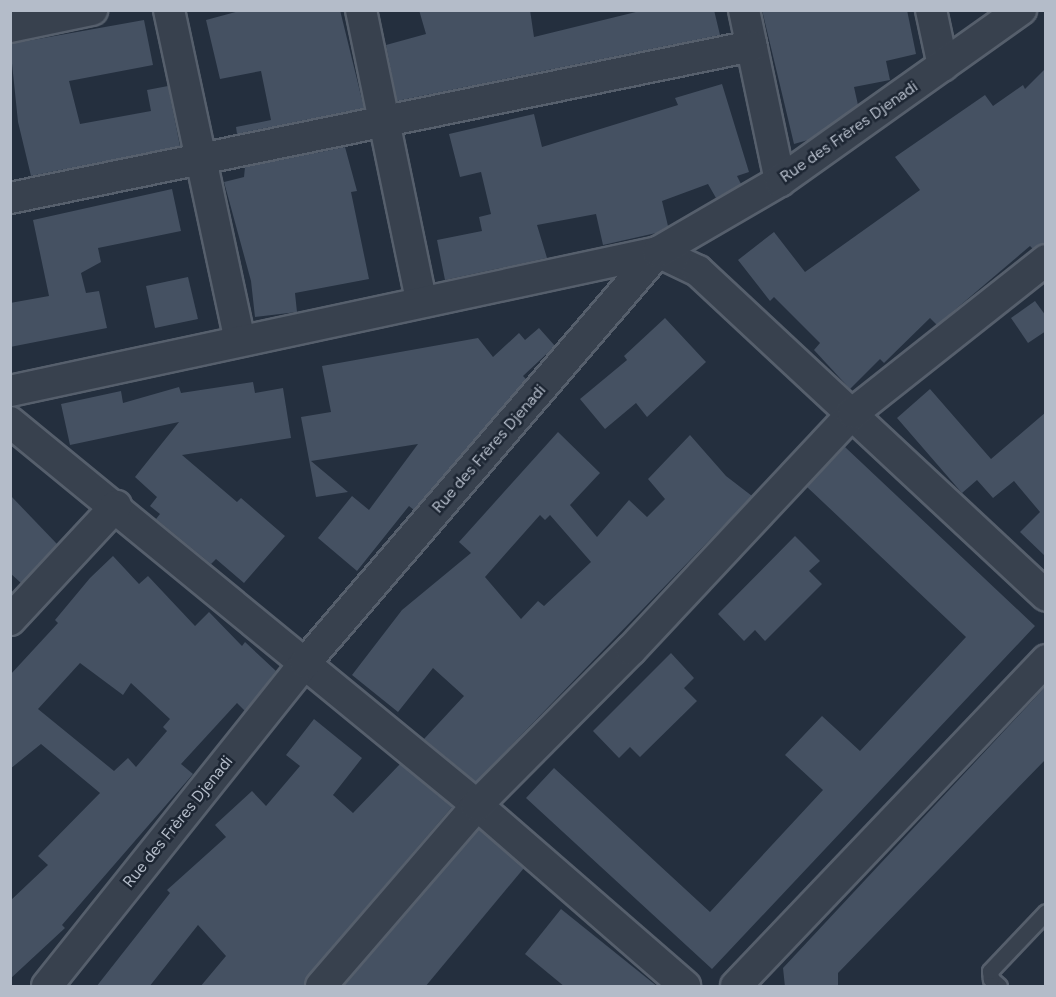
<!DOCTYPE html>
<meta charset="utf-8">
<style>
body{margin:0}
#map{position:relative;width:1056px;height:997px;overflow:hidden;background:#242f3e;font-family:Figtree,sans-serif}
div>[style]{position:absolute}
.building>*{inset:0;background:#455162}
.roads{filter:drop-shadow(2px 0 #565f6c) drop-shadow(-2px 0 #565f6c) drop-shadow(0 2px #565f6c) drop-shadow(0 -2px #565f6c)}
.lane>*{height:15px;margin:-7.5px;padding:0 7.5px;transform-origin:7.5px;border-radius:7.5px;background:#38414e}
.street>*{height:30px;margin:-15px;padding:0 15px;transform-origin:15px;border-radius:15px;background:#38414e}
span{translate:-50% -50%;white-space:nowrap;text-align:center;line-height:1.15;-webkit-text-stroke:5px #1d2633;paint-order:stroke}
.street-label{font-size:16px;color:#b4bcc9}
.frame{position:absolute;inset:0;border:12px solid #b4bcc9;pointer-events:none}
</style>
<div id="map">
<div class="building">
<div style="clip-path:polygon(243px 10px,340px 10px,364px 108px,237px 134px,236px 127px,271px 120px,261px 71px,220px 79px,206px 20px)"></div>
<div style="clip-path:polygon(419px 10px,530px 10px,534px 37px,644px 10px,714px 10px,720px 35px,397px 101px,386px 45px,426px 34px)"></div>
<div style="clip-path:polygon(762px 10px,907px 10px,916px 54px,886px 61px,890px 80px,854px 87px,858px 105px,808px 140px,794px 144px)"></div>
<div style="clip-path:polygon(144px 20px,153px 65px,69px 81px,80px 124px,151px 111px,147px 90px,168px 86px,180px 146px,31px 176px,18px 122px,10px 44px)"></div>
<div style="clip-path:polygon(1046px 68px,1046px 243px,1033px 249px,1030px 246px,937px 325px,930px 318px,884px 363px,880px 359px,850px 389px,814px 350px,820px 343px,774px 297px,770px 301px,738px 260px,774px 232px,805px 272px,920px 190px,895px 157px,985px 95px,993px 106px,1023px 85px,1025px 89px)"></div>
<div style="clip-path:polygon(722px 84px,749px 172px,737px 176px,741px 184px,716px 198px,708px 184px,662px 201px,668px 226px,656px 233px,603px 245px,596px 214px,537px 225px,547px 258px,445px 280px,437px 240px,482px 231px,479px 217px,491px 214px,481px 172px,460px 177px,449px 134px,534px 114px,542px 147px,678px 105px,675px 98px)"></div>
<div style="clip-path:polygon(345px 147px,357px 191px,351px 192px,369px 279px,295px 293px,297px 312px,255px 317px,251px 281px,224px 182px,244px 177px,245px 167px)"></div>
<div style="clip-path:polygon(172px 189px,181px 231px,98px 248px,101px 262px,81px 273px,86px 293px,99px 291px,107px 328px,10px 347px,10px 303px,49px 296px,33px 220px)"></div>
<div style="clip-path:polygon(188px 277px,198px 319px,155px 328px,146px 286px)"></div>
<div style="clip-path:polygon(1035px 301px,1046px 316px,1046px 331px,1028px 343px,1011px 318px)"></div>
<div style="clip-path:polygon(665px 318px,706px 362px,647px 417px,636px 403px,605px 429px,580px 399px,627px 360px,624px 356px)"></div>
<div style="clip-path:polygon(539px 328px,555px 346px,523px 376px,526px 379px,414px 510px,409px 506px,357px 571px,318px 538px,352px 496px,369px 510px,418px 444px,311px 461px,348px 492px,316px 497px,301px 417px,331px 412px,322px 366px,478px 338px,493px 357px,519px 333px,525px 340px)"></div>
<div style="clip-path:polygon(253px 382px,255px 393px,283px 388px,291px 438px,182px 455px,237px 502px,241px 498px,285px 536px,244px 583px,216px 559px,211px 564px,156px 519px,160px 514px,150px 506px,157px 497px,135px 477px,179px 422px,70px 445px,61px 404px,121px 391px,123px 403px,179px 387px,181px 393px)"></div>
<div style="clip-path:polygon(930px 389px,991px 459px,1046px 412px,1046px 557px,1020px 532px,1040px 512px,1014px 481px,993px 498px,977px 480px,962px 493px,897px 418px)"></div>
<div style="clip-path:polygon(evenodd,558px 432px,600px 473px,570px 505px,597px 537px,629px 500px,647px 517px,665px 499px,648px 479px,690px 435px,726px 476px,752px 496px,476px 782px,424px 739px,464px 696px,433px 668px,398px 712px,352px 675px,402px 610px,471px 553px,459px 542px,558px 432px,540px 515px,545px 520px,550px 515px,591px 562px,544px 606px,538px 601px,521px 619px,485px 577px,540px 515px)"></div>
<div style="clip-path:polygon(845px 447px,1035px 626px,712px 969px,526px 798px,554px 768px,710px 912px,823px 790px,785px 755px,822px 716px,860px 751px,966px 637px,807px 487px)"></div>
<div style="clip-path:polygon(10px 495px,57px 544px,21px 583px,10px 573px)"></div>
<div style="clip-path:polygon(795px 536px,820px 561px,809px 571px,822px 584px,765px 641px,755px 630px,744px 641px,718px 614px)"></div>
<div style="clip-path:polygon(evenodd,113px 556px,139px 584px,148px 576px,195px 626px,209px 612px,242px 646px,245px 642px,276px 671px,245px 711px,237px 703px,181px 764px,193px 774px,62px 925px,65px 928px,10px 979px,10px 901px,48px 865px,38px 856px,100px 793px,41px 744px,10px 769px,10px 675px,58px 623px,55px 620px,90px 578px,113px 556px,80px 663px,123px 695px,131px 683px,170px 719px,163px 727px,167px 731px,136px 767px,128px 758px,114px 771px,38px 709px,80px 663px)"></div>
<div style="clip-path:polygon(671px 653px,694px 678px,684px 688px,697px 701px,640px 757px,630px 747px,619px 758px,593px 731px)"></div>
<div style="clip-path:polygon(1046px 686px,1046px 759px,838px 973px,838px 987px,785px 987px,783px 968px)"></div>
<div style="clip-path:polygon(314px 719px,362px 758px,333px 795px,353px 813px,400px 764px,452px 807px,308px 975px,304px 987px,200px 987px,226px 956px,198px 925px,149px 987px,96px 987px,170px 893px,167px 890px,226px 837px,215px 825px,252px 791px,266px 806px,300px 766px,286px 755px)"></div>
<div style="clip-path:polygon(479px 829px,524px 868px,425px 987px,343px 987px)"></div>
<div style="clip-path:polygon(561px 909px,658px 987px,565px 987px,525px 954px)"></div>
</div>
<div class="roads">
<div class="lane">
<div style="left:999px;top:986px;width:11px;rotate:-139deg"></div>
<div style="left:991px;top:979px;width:8px;rotate:-97deg"></div>
<div style="left:990px;top:971px;width:81px;rotate:-46.5deg"></div>
</div>
<div class="street">
<div style="left:169px;top:10px;width:338px;rotate:77.9deg"></div>
<div style="left:361px;top:10px;width:296px;rotate:78.3deg"></div>
<div style="left:744px;top:10px;width:175px;rotate:78.1deg"></div>
<div style="left:931px;top:10px;width:57px;rotate:77.9deg"></div>
<div style="left:10px;top:27px;width:84px;rotate:-11.7deg"></div>
<div style="left:10px;top:198px;width:757px;rotate:-11.58deg"></div>
<div style="left:10px;top:391px;width:663px;rotate:-12.11deg"></div>
<div style="left:658px;top:252px;width:44px;rotate:25.4deg"></div>
<div style="left:698px;top:271px;width:476px;rotate:43deg"></div>
<div style="left:10px;top:422px;width:604px;rotate:39.36deg"></div>
<div style="left:477px;top:805px;width:276px;rotate:41deg"></div>
<div style="left:10px;top:620px;width:156px;rotate:-47.1deg"></div>
<div style="left:47px;top:986px;width:413px;rotate:-51.4deg"></div>
<div style="left:305px;top:663px;width:542px;rotate:-49.34deg"></div>
<div style="left:658px;top:252px;width:141px;rotate:-30.2deg"></div>
<div style="left:780px;top:181px;width:296px;rotate:-35.4deg"></div>
<div style="left:321px;top:986px;width:239px;rotate:-49.2deg"></div>
<div style="left:477px;top:805px;width:218px;rotate:-45.2deg"></div>
<div style="left:631px;top:650px;width:325px;rotate:-46.9deg"></div>
<div style="left:853px;top:413px;width:246px;rotate:-38.4deg"></div>
<div style="left:736px;top:986px;width:450px;rotate:-46.4deg"></div>
</div>
</div>
<div class="street-label">
<span style="left:849px;top:132px;rotate:-35deg">Rue des Frères Djenadi</span>
<span style="left:489px;top:449px;rotate:-49deg">Rue des Frères Djenadi</span>
<span style="left:178px;top:822px;rotate:-51deg">Rue des Frères Djenadi</span>
</div>
<div class="frame"></div>
</div>
